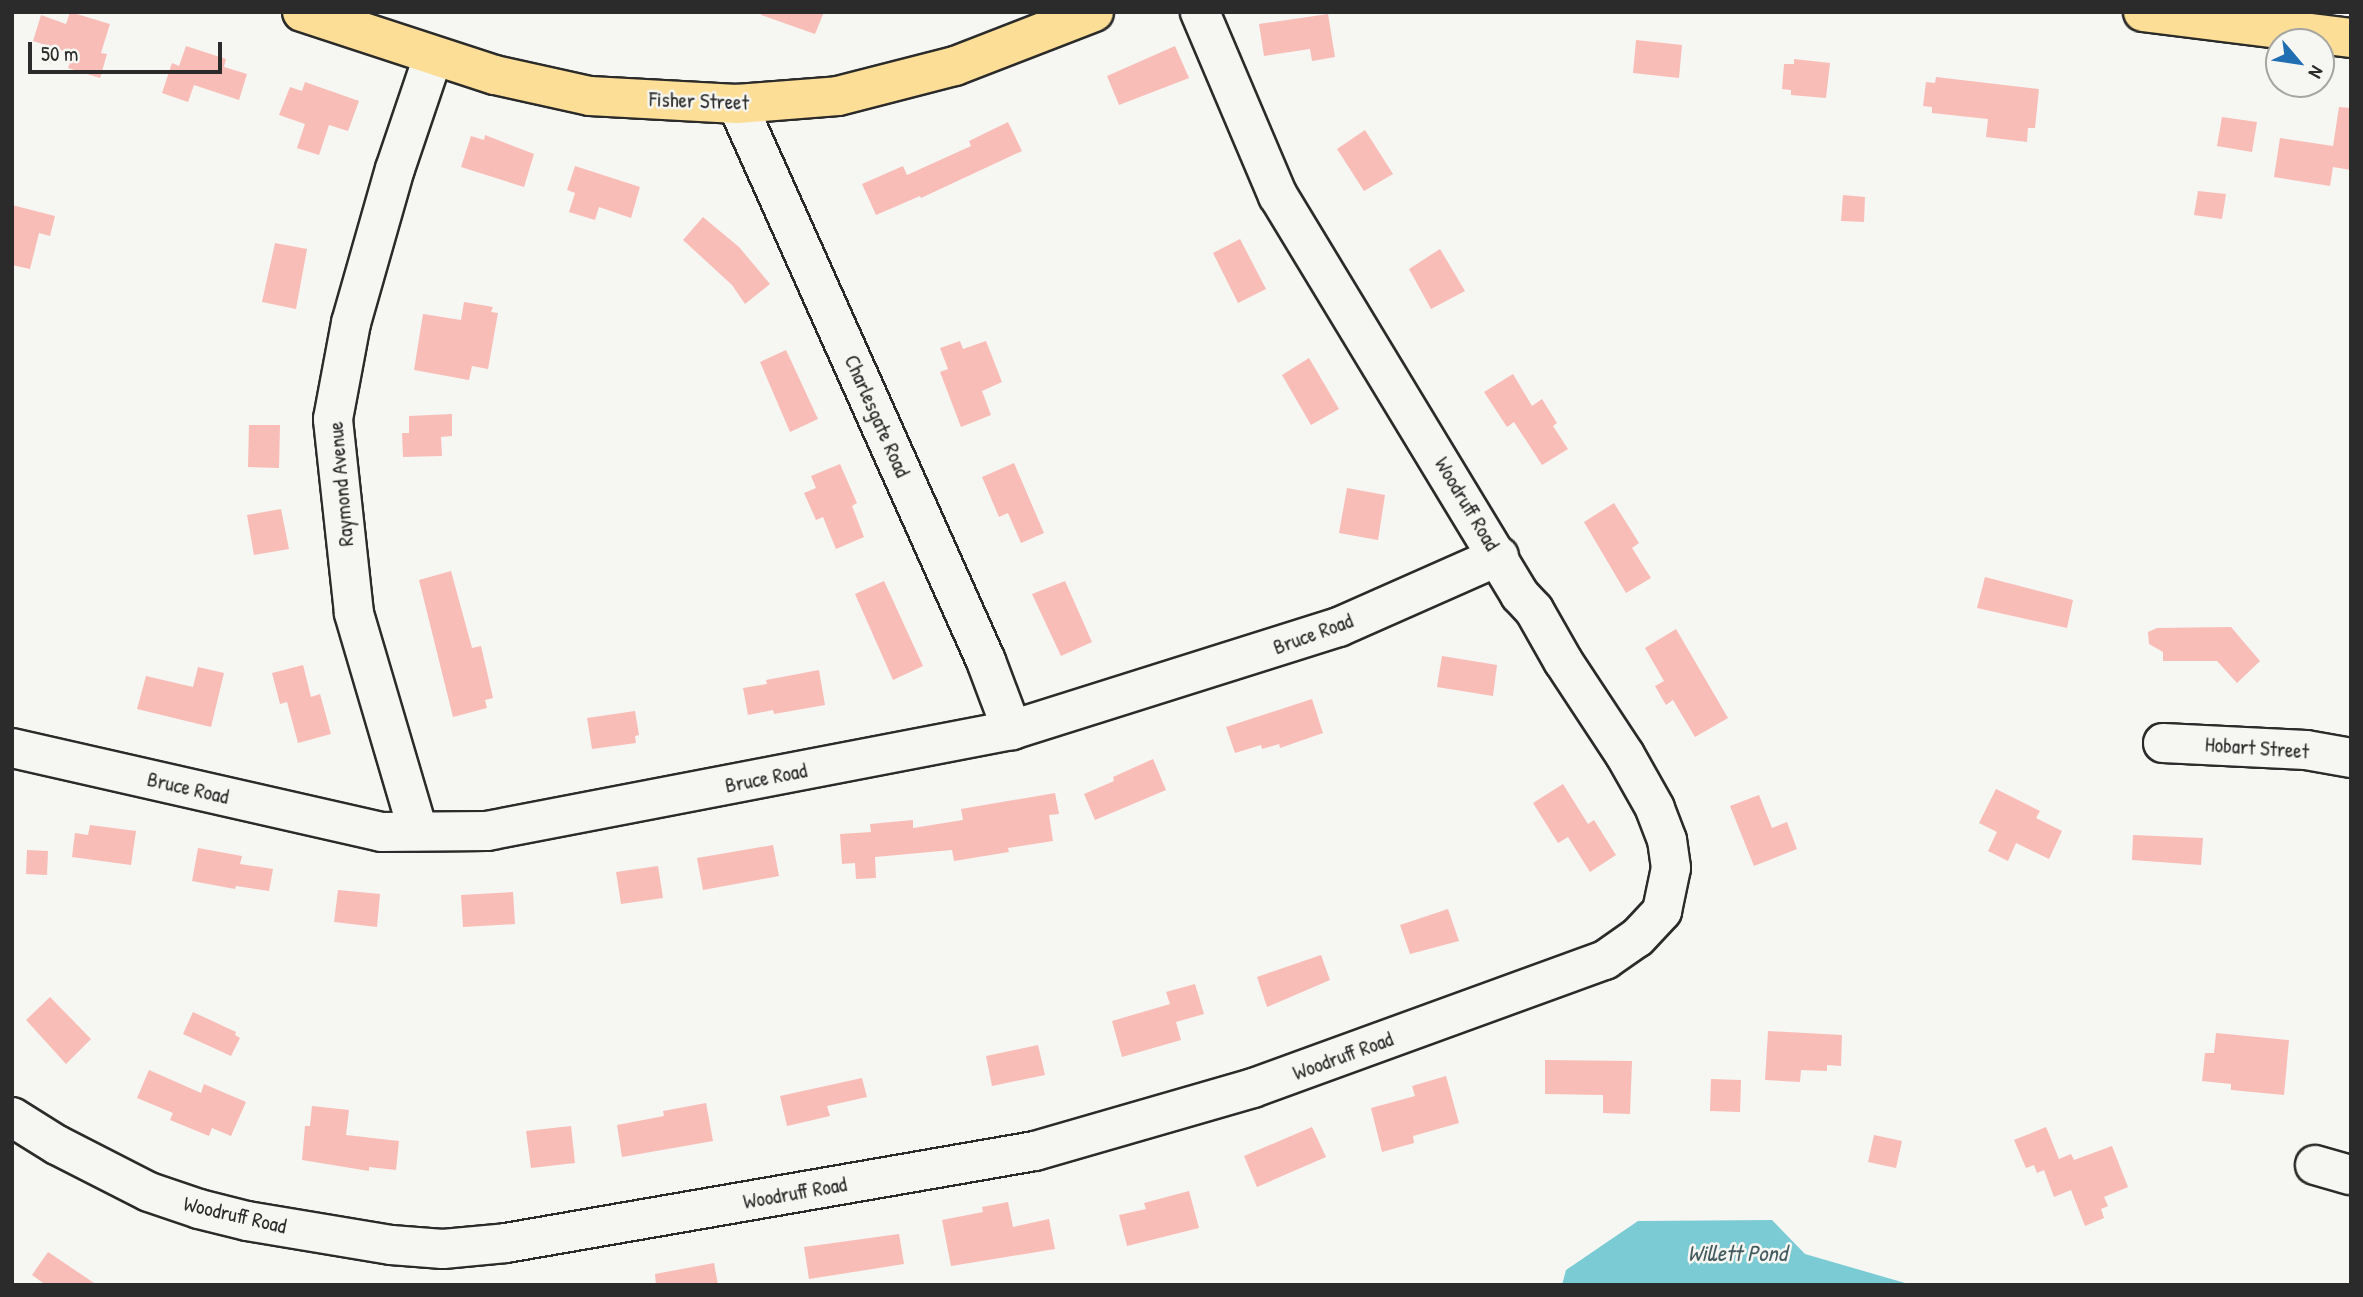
<!DOCTYPE html>
<style>
body{margin:0}
#map{position:relative;width:2363px;height:1297px;overflow:hidden;background:#f6f6f2;font-family:"Patrick Hand",sans-serif}
div>[style]{position:absolute}
.water>*{inset:0;background:#7bcbd4}
.building>*{inset:0;background:#f9bdb8}
.roads{filter:drop-shadow(2px 0 #2b2b2b) drop-shadow(-2px 0 #2b2b2b) drop-shadow(0 2px #2b2b2b) drop-shadow(0 -2px #2b2b2b)}
.minor>*{height:38px;margin:-19px;padding:0 19px;transform-origin:19px;border-radius:19px;background:#f6f6f2}
.major>*{height:38px;margin:-19px;padding:0 19px;transform-origin:19px;border-radius:19px;background:#fcde96}
span{translate:-50% -50%;white-space:nowrap;text-align:center;line-height:1.15;-webkit-text-stroke:5px #f6f6f2;paint-order:stroke}
.street-label{font-size:21px;color:#2b2b2b}
.water-label{font-size:23px;color:#435b5e;font-style:italic}
.frame{position:absolute;inset:0;border:14px solid #2b2b2b;pointer-events:none}
.north{position:absolute;left:2265px;top:28px;width:70px;height:70px;box-sizing:border-box;background:#f6f6f2;border:2px solid #a5a5a2;border-radius:50%;rotate:119deg;font-size:19px;font-weight:700;line-height:28px;text-align:center;color:#2b2b2b}
.north::after{content:'';display:block;margin:auto;width:24px;height:32px;background:#1f6fb2;clip-path:polygon(50% 0,100% 100%,50% 72%,0 100%)}
.scale{position:absolute;left:28px;top:42px;width:194px;height:32px;box-sizing:border-box;border:4px solid #2b2b2b;border-top:0;padding-left:9px;font-size:21px;line-height:24px;white-space:nowrap;color:#2b2b2b;-webkit-text-stroke:5px #f6f6f2;paint-order:stroke}
</style>
<div id="map">
<div class="water">
<div style="clip-path:polygon(1772px 1220px,1805px 1254px,1912px 1285px,1562px 1285px,1566px 1270px,1638px 1221px)"></div>
</div>
<div class="building">
<div style="clip-path:polygon(70px 12px,110px 24px,101px 53px,107px 54px,100px 78px,68px 68px,73px 54px,33px 41px,41px 15px,66px 24px)"></div>
<div style="clip-path:polygon(761px 12px,824px 12px,815px 34px,761px 15px)"></div>
<div style="clip-path:polygon(1328px 14px,1335px 57px,1312px 61px,1310px 49px,1264px 56px,1259px 24px)"></div>
<div style="clip-path:polygon(1636px 40px,1682px 45px,1679px 78px,1633px 73px)"></div>
<div style="clip-path:polygon(186px 46px,226px 59px,224px 67px,247px 74px,239px 100px,194px 85px,188px 102px,162px 93px,172px 63px,179px 66px)"></div>
<div style="clip-path:polygon(1175px 46px,1189px 78px,1119px 105px,1107px 76px)"></div>
<div style="clip-path:polygon(1794px 59px,1830px 63px,1826px 98px,1791px 95px,1791px 90px,1782px 89px,1784px 64px,1794px 64px)"></div>
<div style="clip-path:polygon(1936px 77px,2039px 89px,2035px 128px,2028px 128px,2027px 142px,1986px 137px,1988px 119px,1932px 113px,1932px 107px,1923px 106px,1926px 82px,1935px 83px)"></div>
<div style="clip-path:polygon(305px 82px,359px 101px,348px 131px,329px 125px,319px 155px,297px 148px,305px 124px,279px 115px,290px 87px,302px 91px)"></div>
<div style="clip-path:polygon(2339px 107px,2351px 108px,2351px 170px,2333px 167px,2330px 186px,2274px 177px,2280px 138px,2333px 146px)"></div>
<div style="clip-path:polygon(2222px 117px,2257px 122px,2252px 152px,2217px 146px)"></div>
<div style="clip-path:polygon(1008px 122px,1022px 151px,921px 198px,920px 196px,876px 215px,862px 184px,903px 166px,907px 175px,971px 146px,969px 141px)"></div>
<div style="clip-path:polygon(1365px 130px,1393px 174px,1364px 191px,1337px 149px)"></div>
<div style="clip-path:polygon(485px 135px,534px 154px,524px 187px,461px 167px,471px 136px,484px 140px)"></div>
<div style="clip-path:polygon(575px 166px,640px 187px,631px 218px,599px 207px,595px 220px,569px 212px,575px 193px,567px 190px)"></div>
<div style="clip-path:polygon(2198px 191px,2226px 194px,2222px 219px,2194px 215px)"></div>
<div style="clip-path:polygon(1843px 195px,1865px 197px,1864px 222px,1841px 221px)"></div>
<div style="clip-path:polygon(12px 205px,55px 216px,50px 236px,39px 233px,30px 269px,12px 265px)"></div>
<div style="clip-path:polygon(703px 217px,739px 247px,770px 284px,745px 304px,732px 285px,683px 240px)"></div>
<div style="clip-path:polygon(1240px 239px,1266px 289px,1238px 303px,1213px 253px)"></div>
<div style="clip-path:polygon(275px 243px,307px 249px,296px 309px,262px 302px)"></div>
<div style="clip-path:polygon(1440px 249px,1465px 291px,1431px 309px,1409px 269px)"></div>
<div style="clip-path:polygon(464px 302px,493px 307px,491px 312px,498px 313px,488px 369px,472px 366px,469px 380px,414px 370px,423px 314px,461px 320px)"></div>
<div style="clip-path:polygon(960px 341px,963px 349px,986px 341px,1002px 382px,982px 391px,991px 415px,961px 427px,940px 372px,948px 369px,940px 348px)"></div>
<div style="clip-path:polygon(786px 350px,818px 419px,790px 432px,760px 362px)"></div>
<div style="clip-path:polygon(1309px 358px,1339px 409px,1311px 425px,1282px 375px)"></div>
<div style="clip-path:polygon(1513px 374px,1532px 406px,1542px 399px,1557px 423px,1553px 426px,1568px 449px,1542px 465px,1514px 422px,1507px 427px,1484px 392px)"></div>
<div style="clip-path:polygon(452px 414px,452px 436px,441px 437px,442px 456px,403px 457px,402px 433px,409px 433px,409px 416px)"></div>
<div style="clip-path:polygon(249px 425px,280px 425px,279px 468px,248px 467px)"></div>
<div style="clip-path:polygon(1014px 463px,1044px 533px,1021px 543px,1008px 513px,999px 517px,982px 477px)"></div>
<div style="clip-path:polygon(840px 464px,857px 503px,852px 506px,864px 537px,836px 549px,823px 517px,816px 520px,804px 493px,816px 488px,811px 476px)"></div>
<div style="clip-path:polygon(1347px 488px,1385px 495px,1378px 540px,1339px 533px)"></div>
<div style="clip-path:polygon(1614px 503px,1639px 543px,1632px 548px,1651px 578px,1626px 593px,1584px 522px)"></div>
<div style="clip-path:polygon(281px 509px,289px 549px,254px 555px,247px 515px)"></div>
<div style="clip-path:polygon(451px 571px,472px 648px,481px 646px,493px 698px,485px 700px,487px 708px,453px 717px,419px 580px)"></div>
<div style="clip-path:polygon(1985px 577px,2073px 600px,2067px 628px,1977px 608px)"></div>
<div style="clip-path:polygon(884px 581px,923px 666px,893px 680px,855px 594px)"></div>
<div style="clip-path:polygon(1065px 581px,1092px 642px,1061px 656px,1032px 594px)"></div>
<div style="clip-path:polygon(2231px 627px,2260px 661px,2237px 683px,2217px 661px,2163px 661px,2163px 652px,2149px 644px,2148px 632px,2157px 628px)"></div>
<div style="clip-path:polygon(1676px 629px,1728px 718px,1695px 737px,1673px 700px,1666px 705px,1655px 686px,1664px 681px,1645px 648px)"></div>
<div style="clip-path:polygon(1442px 656px,1497px 665px,1493px 696px,1437px 687px)"></div>
<div style="clip-path:polygon(303px 665px,311px 697px,320px 694px,331px 734px,298px 743px,287px 702px,280px 704px,272px 673px)"></div>
<div style="clip-path:polygon(198px 667px,224px 673px,211px 727px,137px 709px,146px 676px,193px 687px)"></div>
<div style="clip-path:polygon(819px 670px,825px 705px,774px 714px,773px 710px,748px 715px,743px 688px,767px 684px,766px 680px)"></div>
<div style="clip-path:polygon(1312px 699px,1323px 733px,1280px 748px,1279px 744px,1262px 749px,1261px 745px,1235px 753px,1226px 727px)"></div>
<div style="clip-path:polygon(635px 711px,639px 735px,635px 736px,636px 743px,592px 749px,587px 718px)"></div>
<div style="clip-path:polygon(1153px 759px,1166px 790px,1095px 820px,1084px 794px,1114px 781px,1113px 777px)"></div>
<div style="clip-path:polygon(1563px 784px,1588px 824px,1594px 820px,1616px 855px,1590px 872px,1568px 837px,1558px 843px,1533px 803px)"></div>
<div style="clip-path:polygon(1996px 789px,2040px 811px,2036px 818px,2062px 831px,2049px 859px,2016px 843px,2008px 861px,1988px 851px,1997px 832px,1979px 823px)"></div>
<div style="clip-path:polygon(1055px 793px,1059px 814px,1049px 815px,1053px 841px,1008px 848px,1009px 852px,954px 861px,952px 850px,875px 857px,876px 878px,856px 879px,855px 863px,842px 864px,840px 834px,871px 832px,870px 824px,913px 820px,913px 828px,963px 820px,961px 809px)"></div>
<div style="clip-path:polygon(1759px 795px,1772px 828px,1787px 822px,1797px 849px,1754px 866px,1730px 806px)"></div>
<div style="clip-path:polygon(90px 825px,136px 831px,131px 865px,72px 857px,75px 833px,88px 835px)"></div>
<div style="clip-path:polygon(2133px 835px,2203px 838px,2201px 865px,2132px 860px)"></div>
<div style="clip-path:polygon(773px 845px,779px 876px,703px 890px,697px 858px)"></div>
<div style="clip-path:polygon(198px 848px,242px 856px,240px 864px,273px 869px,269px 891px,236px 886px,235px 889px,192px 881px)"></div>
<div style="clip-path:polygon(27px 850px,48px 851px,47px 875px,26px 874px)"></div>
<div style="clip-path:polygon(658px 866px,663px 898px,621px 904px,616px 872px)"></div>
<div style="clip-path:polygon(338px 890px,380px 894px,377px 927px,334px 922px)"></div>
<div style="clip-path:polygon(513px 892px,515px 924px,463px 927px,461px 895px)"></div>
<div style="clip-path:polygon(1448px 909px,1459px 941px,1410px 954px,1400px 925px)"></div>
<div style="clip-path:polygon(1321px 955px,1330px 980px,1267px 1007px,1257px 977px)"></div>
<div style="clip-path:polygon(1195px 984px,1204px 1014px,1176px 1022px,1181px 1040px,1122px 1057px,1112px 1021px,1170px 1004px,1166px 992px)"></div>
<div style="clip-path:polygon(50px 997px,91px 1039px,66px 1064px,26px 1020px)"></div>
<div style="clip-path:polygon(193px 1012px,236px 1032px,235px 1035px,240px 1038px,231px 1056px,183px 1034px)"></div>
<div style="clip-path:polygon(1768px 1031px,1842px 1035px,1841px 1066px,1827px 1065px,1827px 1071px,1801px 1070px,1800px 1082px,1765px 1080px)"></div>
<div style="clip-path:polygon(2216px 1033px,2289px 1040px,2284px 1095px,2231px 1090px,2231px 1084px,2202px 1081px,2205px 1053px,2214px 1053px)"></div>
<div style="clip-path:polygon(1038px 1045px,1045px 1075px,992px 1086px,986px 1056px)"></div>
<div style="clip-path:polygon(1545px 1060px,1632px 1061px,1630px 1114px,1603px 1113px,1603px 1095px,1545px 1094px)"></div>
<div style="clip-path:polygon(149px 1070px,201px 1093px,204px 1084px,246px 1102px,231px 1136px,212px 1128px,209px 1136px,170px 1120px,173px 1113px,137px 1098px)"></div>
<div style="clip-path:polygon(1446px 1076px,1459px 1123px,1413px 1136px,1414px 1143px,1382px 1152px,1371px 1108px,1415px 1096px,1412px 1086px)"></div>
<div style="clip-path:polygon(862px 1078px,867px 1097px,827px 1106px,830px 1116px,787px 1126px,780px 1096px)"></div>
<div style="clip-path:polygon(1711px 1079px,1741px 1080px,1740px 1112px,1710px 1111px)"></div>
<div style="clip-path:polygon(706px 1103px,713px 1141px,622px 1157px,617px 1125px,664px 1116px,663px 1111px)"></div>
<div style="clip-path:polygon(312px 1106px,349px 1110px,346px 1135px,399px 1141px,396px 1170px,369px 1167px,369px 1171px,302px 1160px,305px 1126px,310px 1126px)"></div>
<div style="clip-path:polygon(571px 1126px,575px 1163px,531px 1168px,526px 1131px)"></div>
<div style="clip-path:polygon(1312px 1127px,1326px 1157px,1257px 1187px,1244px 1156px)"></div>
<div style="clip-path:polygon(2046px 1127px,2059px 1159px,2071px 1154px,2074px 1160px,2112px 1146px,2128px 1187px,2104px 1197px,2108px 1206px,2101px 1209px,2104px 1218px,2085px 1226px,2071px 1190px,2054px 1197px,2044px 1170px,2037px 1173px,2034px 1165px,2026px 1168px,2014px 1140px)"></div>
<div style="clip-path:polygon(1874px 1135px,1902px 1141px,1896px 1168px,1868px 1162px)"></div>
<div style="clip-path:polygon(1189px 1191px,1199px 1228px,1127px 1246px,1119px 1215px,1146px 1209px,1144px 1203px)"></div>
<div style="clip-path:polygon(1008px 1202px,1013px 1227px,1049px 1219px,1055px 1249px,951px 1266px,942px 1220px,983px 1212px,982px 1207px)"></div>
<div style="clip-path:polygon(899px 1234px,904px 1264px,809px 1279px,804px 1247px)"></div>
<div style="clip-path:polygon(48px 1252px,97px 1285px,46px 1285px,32px 1275px)"></div>
<div style="clip-path:polygon(714px 1263px,718px 1285px,656px 1285px,655px 1274px)"></div>
</div>
<div class="roads">
<div class="minor">
<div style="left:737px;top:104px;width:610px;rotate:65.91deg"></div>
<div style="left:986px;top:661px;width:74px;rotate:69.4deg"></div>
<div style="left:2163px;top:743px;width:143px;rotate:2.8deg"></div>
<div style="left:2306px;top:750px;width:46px;rotate:10.1deg"></div>
<div style="left:12px;top:748px;width:378px;rotate:12.8deg"></div>
<div style="left:381px;top:832px;width:106px;rotate:-0.5deg"></div>
<div style="left:487px;top:831px;width:535px;rotate:-10.89deg"></div>
<div style="left:1012px;top:730px;width:343px;rotate:-17.5deg"></div>
<div style="left:1339px;top:627px;width:175px;rotate:-23.9deg"></div>
<div style="left:418px;top:831px;width:227px;rotate:-106.4deg"></div>
<div style="left:354px;top:613px;width:195px;rotate:-96.2deg"></div>
<div style="left:333px;top:419px;width:98px;rotate:-79.4deg"></div>
<div style="left:351px;top:323px;width:160px;rotate:-74.1deg"></div>
<div style="left:395px;top:169px;width:118px;rotate:-71.3deg"></div>
<div style="left:12px;top:1117px;width:53px;rotate:31.9deg"></div>
<div style="left:57px;top:1145px;width:103px;rotate:27.1deg"></div>
<div style="left:149px;top:1192px;width:53px;rotate:18.8deg"></div>
<div style="left:199px;top:1209px;width:49px;rotate:14deg"></div>
<div style="left:247px;top:1221px;width:146px;rotate:9.5deg"></div>
<div style="left:391px;top:1245px;width:52px;rotate:4.4deg"></div>
<div style="left:443px;top:1249px;width:63px;rotate:-5.4deg"></div>
<div style="left:506px;top:1243px;width:537px;rotate:-9.87deg"></div>
<div style="left:1035px;top:1151px;width:227px;rotate:-16.1deg"></div>
<div style="left:1253px;top:1088px;width:375px;rotate:-20deg"></div>
<div style="left:1605px;top:960px;width:39px;rotate:-35deg"></div>
<div style="left:1637px;top:938px;width:37px;rotate:-47deg"></div>
<div style="left:1662px;top:911px;width:44px;rotate:-78.2deg"></div>
<div style="left:1671px;top:868px;width:28px;rotate:-98deg"></div>
<div style="left:1667px;top:840px;width:34px;rotate:-111deg"></div>
<div style="left:1655px;top:808px;width:61px;rotate:-119.5deg"></div>
<div style="left:1625px;top:755px;width:113px;rotate:-123.4deg"></div>
<div style="left:1563px;top:661px;width:59px;rotate:-119.6deg"></div>
<div style="left:1534px;top:610px;width:21px;rotate:-133deg"></div>
<div style="left:1520px;top:595px;width:467px;rotate:-121.2deg"></div>
<div style="left:1278px;top:196px;width:200px;rotate:-113deg"></div>
<div style="left:2315px;top:1165px;width:37px;rotate:16deg"></div>
</div>
<div class="major">
<div style="left:302px;top:12px;width:203px;rotate:18.1deg"></div>
<div style="left:495px;top:75px;width:97px;rotate:12.5deg"></div>
<div style="left:590px;top:96px;width:147px;rotate:3.1deg"></div>
<div style="left:737px;top:104px;width:101px;rotate:-4.5deg"></div>
<div style="left:838px;top:96px;width:121px;rotate:-14.4deg"></div>
<div style="left:955px;top:66px;width:149px;rotate:-21.2deg"></div>
<div style="left:2143px;top:12px;width:210px;rotate:7.1deg"></div>
</div>
</div>
<div class="street-label">
<span style="left:699px;top:101px;rotate:2deg">Fisher Street</span>
<span style="left:877px;top:416px;rotate:66deg">Charlesgate Road</span>
<span style="left:341px;top:484px;rotate:-95deg">Raymond Avenue</span>
<span style="left:1467px;top:504px;rotate:59deg">Woodruff Road</span>
<span style="left:1313px;top:634px;rotate:-20deg">Bruce Road</span>
<span style="left:2257px;top:748px;rotate:4deg">Hobart Street</span>
<span style="left:766px;top:778px;rotate:-11deg">Bruce Road</span>
<span style="left:188px;top:788px;rotate:13deg">Bruce Road</span>
<span style="left:1343px;top:1056px;rotate:-20deg">Woodruff Road</span>
<span style="left:795px;top:1193px;rotate:-10deg">Woodruff Road</span>
<span style="left:235px;top:1215px;rotate:13deg">Woodruff Road</span>
</div>
<div class="water-label">
<span style="left:1737px;top:1253px">Willett Pond</span>
</div>
<div class="frame"></div>
<div class="north">N</div>
<div class="scale">50 m</div>
</div>
